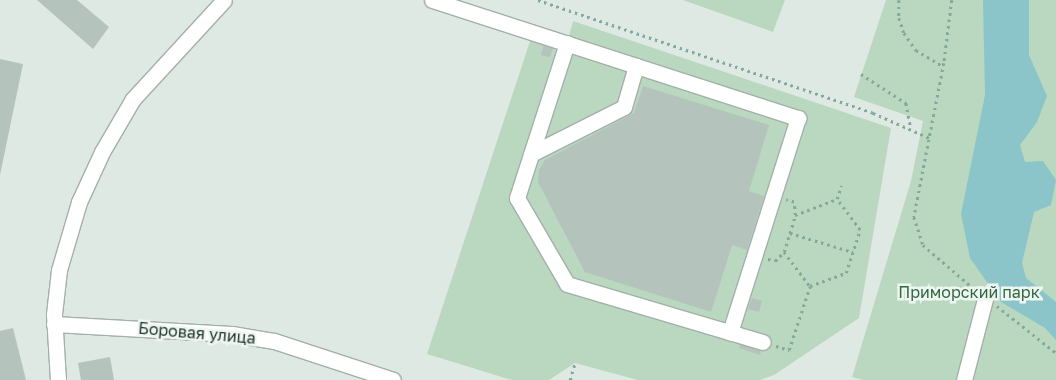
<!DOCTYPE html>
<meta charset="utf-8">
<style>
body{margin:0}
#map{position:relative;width:1056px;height:380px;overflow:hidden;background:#dfe9e3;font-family:"Golos Text",sans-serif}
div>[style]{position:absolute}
.green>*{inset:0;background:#b9d8bf}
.water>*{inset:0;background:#8bc5c9}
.building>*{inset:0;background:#b4c3bc}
.path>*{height:2.5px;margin-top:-1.25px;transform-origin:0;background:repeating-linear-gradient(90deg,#82a999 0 2.5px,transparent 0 6.5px)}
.roads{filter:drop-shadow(1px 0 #a3b0a9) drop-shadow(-1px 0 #a3b0a9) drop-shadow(0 1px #a3b0a9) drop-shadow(0 -1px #a3b0a9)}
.minor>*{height:15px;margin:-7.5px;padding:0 7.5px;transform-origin:7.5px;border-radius:7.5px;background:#fff}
span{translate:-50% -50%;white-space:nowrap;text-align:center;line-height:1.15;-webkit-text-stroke:5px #eff6f2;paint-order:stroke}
.park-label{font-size:16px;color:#306941}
.street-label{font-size:16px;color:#22372f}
</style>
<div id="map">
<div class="green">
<div style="clip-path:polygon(683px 0,785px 0,773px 32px)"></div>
<div style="clip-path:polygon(886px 0,1056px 0,1056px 380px,863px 380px,852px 377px,911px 181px,923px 121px,854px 97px)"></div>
<div style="clip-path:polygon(573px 21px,891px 128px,859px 318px,774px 375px,760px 380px,638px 380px,575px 363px,549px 380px,512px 380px,427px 354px,533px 32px,567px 43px)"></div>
</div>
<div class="water">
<div style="clip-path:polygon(983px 0,1029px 0,1029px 55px,1047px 96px,1037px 122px,1020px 145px,1025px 162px,1043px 161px,1056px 180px,1051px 205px,1034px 212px,1022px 263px,1026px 278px,1056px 302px,1056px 340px,1045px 328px,1001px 302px,970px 258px,961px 214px,985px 95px)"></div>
</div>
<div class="building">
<div style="clip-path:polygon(37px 0,77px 0,109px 27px,93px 49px)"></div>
<div style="clip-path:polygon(544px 45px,553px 48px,550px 57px,541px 55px)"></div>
<div style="clip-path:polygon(0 59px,23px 64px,0 175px)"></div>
<div style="clip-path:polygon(643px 86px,769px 125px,749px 191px,764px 196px,747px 250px,732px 245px,711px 312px,585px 272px,538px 182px,539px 170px,545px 160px,634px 113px)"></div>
<div style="clip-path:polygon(752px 298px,762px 301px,759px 312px,748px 309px)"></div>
<div style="clip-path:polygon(13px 328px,26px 380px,0 380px,0 331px)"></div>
<div style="clip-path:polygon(742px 340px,762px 346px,760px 355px,739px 348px)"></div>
<div style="clip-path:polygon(110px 357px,114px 380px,81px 380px,78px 363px)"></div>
</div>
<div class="path">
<div style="left:538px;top:0;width:354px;rotate:18.6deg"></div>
<div style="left:873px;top:113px;width:64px;rotate:23.8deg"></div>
<div style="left:899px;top:0;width:18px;rotate:90deg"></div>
<div style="left:899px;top:18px;width:16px;rotate:72deg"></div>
<div style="left:904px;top:33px;width:21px;rotate:55deg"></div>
<div style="left:916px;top:50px;width:31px;rotate:31deg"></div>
<div style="left:952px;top:0;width:64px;rotate:97.2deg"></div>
<div style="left:944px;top:63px;width:157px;rotate:101deg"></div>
<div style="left:914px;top:217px;width:29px;rotate:72deg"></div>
<div style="left:923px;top:245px;width:66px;rotate:40.7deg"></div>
<div style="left:861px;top:74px;width:54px;rotate:32.8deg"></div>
<div style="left:906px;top:103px;width:26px;rotate:79deg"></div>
<div style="left:837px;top:199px;width:14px;rotate:-73deg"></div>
<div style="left:795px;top:215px;width:45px;rotate:-20.9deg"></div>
<div style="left:790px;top:233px;width:66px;rotate:16.8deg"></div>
<div style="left:784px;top:252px;width:43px;rotate:52.6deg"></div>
<div style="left:768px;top:259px;width:7px;rotate:16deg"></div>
<div style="left:775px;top:261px;width:13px;rotate:-45deg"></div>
<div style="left:784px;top:252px;width:39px;rotate:-73deg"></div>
<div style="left:795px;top:215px;width:13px;rotate:-94deg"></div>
<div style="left:794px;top:202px;width:8px;rotate:-166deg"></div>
<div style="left:810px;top:286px;width:38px;rotate:-20deg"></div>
<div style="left:846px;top:273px;width:45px;rotate:-72deg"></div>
<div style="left:860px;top:230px;width:39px;rotate:-127deg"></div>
<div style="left:997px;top:306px;width:75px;rotate:38.5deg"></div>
<div style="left:776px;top:346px;width:14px;rotate:17deg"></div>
<div style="left:789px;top:350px;width:67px;rotate:-71.8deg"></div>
<div style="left:570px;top:380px;width:18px;rotate:-74deg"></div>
</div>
<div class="roads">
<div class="minor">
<div style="left:432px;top:0;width:385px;rotate:17.9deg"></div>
<div style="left:798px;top:118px;width:225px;rotate:107.6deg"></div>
<div style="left:567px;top:43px;width:163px;rotate:107.9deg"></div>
<div style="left:517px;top:198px;width:99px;rotate:59.8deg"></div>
<div style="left:567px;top:284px;width:204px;rotate:16.5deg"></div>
<div style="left:531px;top:154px;width:104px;rotate:-26.8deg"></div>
<div style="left:624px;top:107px;width:43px;rotate:-73.7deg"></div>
<div style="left:54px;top:324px;width:178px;rotate:3.2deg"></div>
<div style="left:232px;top:334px;width:43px;rotate:9.5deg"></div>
<div style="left:274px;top:341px;width:125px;rotate:18.1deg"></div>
<div style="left:58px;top:380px;width:66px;rotate:-93.5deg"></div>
<div style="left:54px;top:314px;width:44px;rotate:-83.5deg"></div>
<div style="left:59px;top:270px;width:71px;rotate:-73.6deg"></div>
<div style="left:79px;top:202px;width:55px;rotate:-65.3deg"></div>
<div style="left:102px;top:152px;width:61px;rotate:-59.7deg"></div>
<div style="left:133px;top:99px;width:134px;rotate:-47.4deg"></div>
<div style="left:964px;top:380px;width:88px;rotate:-75.5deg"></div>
</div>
</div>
<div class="park-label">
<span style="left:969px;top:292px">Приморский парк</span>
</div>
<div class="street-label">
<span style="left:197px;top:333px;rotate:5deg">Боровая улица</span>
</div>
</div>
